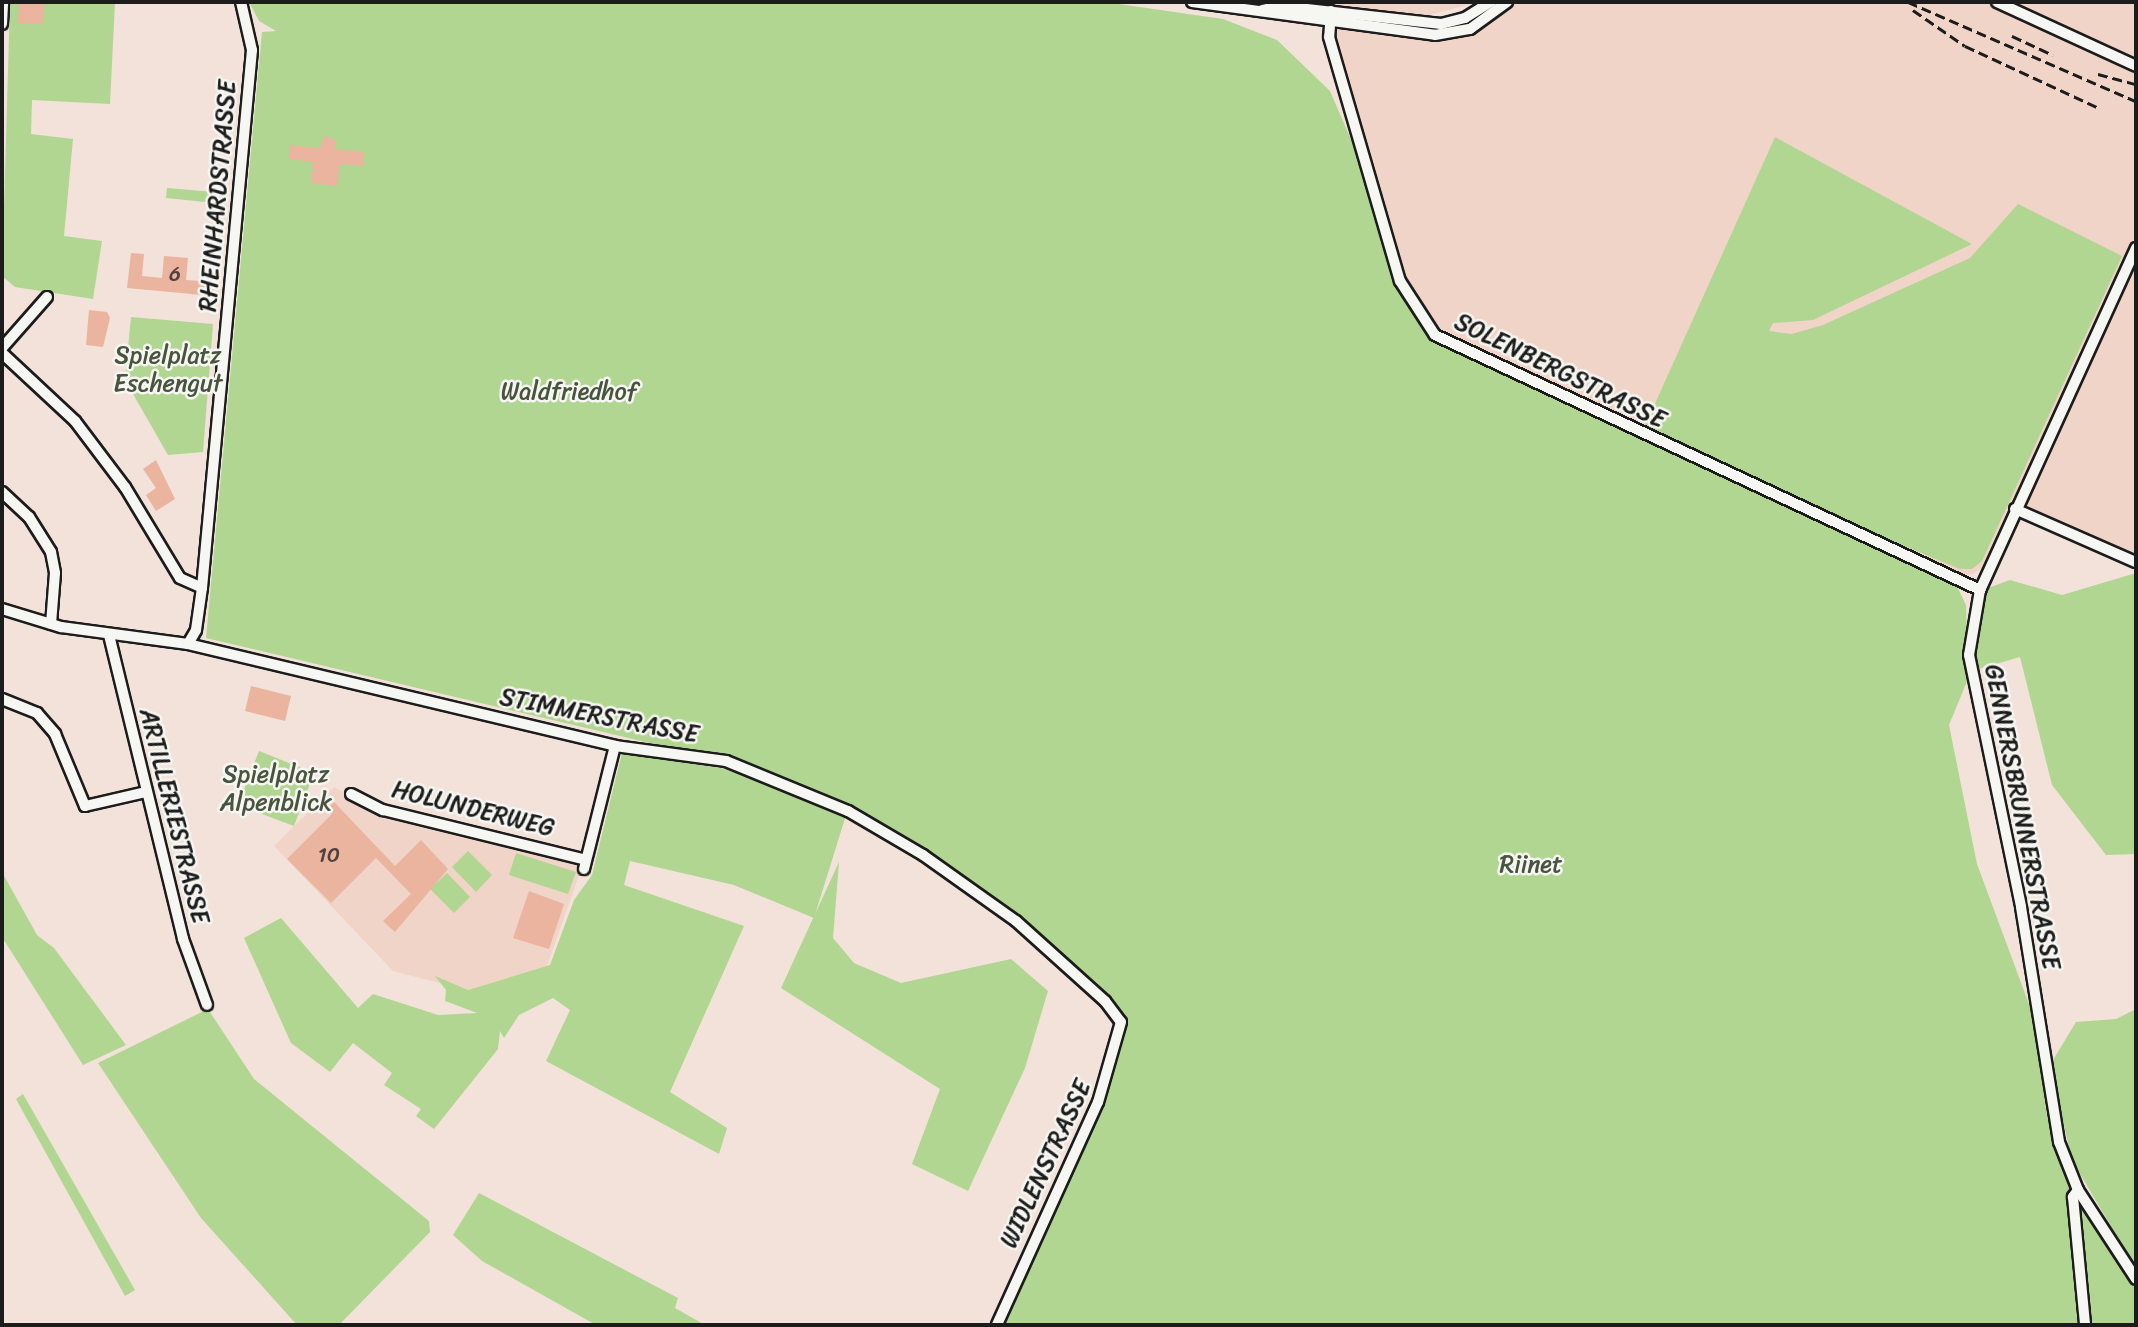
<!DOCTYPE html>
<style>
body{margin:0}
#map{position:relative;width:2138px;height:1327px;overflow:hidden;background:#f2e2d9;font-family:Sriracha,sans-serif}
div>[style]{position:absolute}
.built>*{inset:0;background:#f0d4c7}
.green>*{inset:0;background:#b1d691}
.building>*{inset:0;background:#eab49e}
.roads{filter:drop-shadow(2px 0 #1c1c1c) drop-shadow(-2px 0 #1c1c1c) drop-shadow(0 2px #1c1c1c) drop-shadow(0 -2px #1c1c1c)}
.minor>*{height:10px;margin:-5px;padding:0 5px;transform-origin:5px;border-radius:5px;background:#f6f6f2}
.rail>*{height:2.5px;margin-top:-1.25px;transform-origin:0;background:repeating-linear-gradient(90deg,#1c1c1c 0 10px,transparent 0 15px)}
span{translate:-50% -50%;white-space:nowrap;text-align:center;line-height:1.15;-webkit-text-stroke:5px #f6f6f2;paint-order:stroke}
.number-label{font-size:21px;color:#50423c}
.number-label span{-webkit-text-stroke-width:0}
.street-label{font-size:24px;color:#1c1c1c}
.park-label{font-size:24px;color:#49543f}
.frame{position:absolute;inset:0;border:4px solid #1c1c1c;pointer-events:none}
</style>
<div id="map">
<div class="built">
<div style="clip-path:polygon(1309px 2px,1478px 2px,1429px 15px)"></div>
<div style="clip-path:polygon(1500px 2px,2136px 2px,2136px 561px,2018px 502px,1987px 564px,1973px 574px,1959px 576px,1443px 340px,1410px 304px,1328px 24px,1453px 27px)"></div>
<div style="clip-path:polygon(334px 787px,381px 812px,583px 864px,547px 966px,467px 990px,393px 971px,274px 846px)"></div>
</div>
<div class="green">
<div style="clip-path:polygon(10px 2px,115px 2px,110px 104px,32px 100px,31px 134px,73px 139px,64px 236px,102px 241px,93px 299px,15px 287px,2px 276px)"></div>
<div style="clip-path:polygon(249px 2px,1105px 2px,1223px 19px,1277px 40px,1330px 91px,1377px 200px,1395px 265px,1428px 328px,1954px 580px,1966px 605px,1968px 679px,1949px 725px,1977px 864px,2033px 1015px,2047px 1117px,2067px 1177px,2136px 1287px,2136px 1325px,997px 1325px,1098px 1102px,1121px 1022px,1015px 921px,923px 855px,847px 812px,814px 918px,734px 885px,630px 861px,624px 885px,744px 926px,670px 1092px,727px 1128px,719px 1154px,546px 1061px,570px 1010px,553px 998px,519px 1015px,504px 1038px,500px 1031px,498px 1049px,434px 1129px,416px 1116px,421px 1109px,384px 1085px,392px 1073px,353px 1043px,330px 1072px,291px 1043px,244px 938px,281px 918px,358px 1008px,373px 994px,438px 1015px,477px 1013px,445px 1001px,446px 990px,435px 976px,468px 990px,550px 965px,574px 900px,592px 875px,622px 753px,721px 768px,839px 808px,726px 761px,206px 638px,262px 32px,276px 31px,259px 21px)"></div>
<div style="clip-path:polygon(1775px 137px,1972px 244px,1813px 320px,1773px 323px,1769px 331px,1792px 334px,1823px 325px,1970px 258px,2018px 204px,2122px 256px,1982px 561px,1972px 569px,1960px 569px,1846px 522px,1644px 428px)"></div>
<div style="clip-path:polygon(167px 188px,226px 193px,225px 204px,166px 198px)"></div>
<div style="clip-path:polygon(131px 317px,213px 324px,203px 452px,168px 455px,125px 380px)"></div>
<div style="clip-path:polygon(2136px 573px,2136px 854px,2106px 855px,2052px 785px,2020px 657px,1975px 670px,1974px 648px,1988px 588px,2010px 580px,2062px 595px)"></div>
<div style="clip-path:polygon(259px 751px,314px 773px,294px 826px,238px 805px)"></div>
<div style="clip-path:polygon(468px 851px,492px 875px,476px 892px,452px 867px)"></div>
<div style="clip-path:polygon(516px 853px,576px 872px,568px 894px,509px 875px)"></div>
<div style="clip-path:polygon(839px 862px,833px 938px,854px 963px,901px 983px,1011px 959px,1048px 991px,1025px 1068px,968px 1191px,912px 1164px,940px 1089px,781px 988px)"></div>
<div style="clip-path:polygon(2px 872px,37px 935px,54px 948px,126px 1045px,83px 1065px,2px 937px)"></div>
<div style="clip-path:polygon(447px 873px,470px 897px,454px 913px,430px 889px)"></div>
<div style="clip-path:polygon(208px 1009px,254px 1079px,429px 1221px,430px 1232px,339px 1325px,297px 1325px,201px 1218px,98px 1063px)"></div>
<div style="clip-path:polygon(2136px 1009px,2136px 1269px,2072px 1160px,2050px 1065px,2076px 1022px,2116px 1019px)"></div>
<div style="clip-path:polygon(23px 1094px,135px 1290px,125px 1296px,16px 1099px)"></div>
<div style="clip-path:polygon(479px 1193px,678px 1298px,675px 1308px,705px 1325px,596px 1325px,482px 1261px,453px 1235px)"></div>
</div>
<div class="building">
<div style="clip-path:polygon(19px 2px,44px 3px,43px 24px,18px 23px)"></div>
<div style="clip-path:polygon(324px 136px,336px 140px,335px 149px,364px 152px,363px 166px,340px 164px,337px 186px,311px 183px,313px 162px,289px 159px,290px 145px,320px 148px)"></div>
<div style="clip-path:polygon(131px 253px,144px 254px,142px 276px,162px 278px,164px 256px,188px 258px,186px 280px,201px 281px,202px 270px,215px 272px,213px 296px,127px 288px)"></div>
<div style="clip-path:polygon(89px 310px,107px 312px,110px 318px,103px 347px,86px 345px)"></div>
<div style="clip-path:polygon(156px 460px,175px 499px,156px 511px,146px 495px,156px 488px,143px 469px)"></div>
<div style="clip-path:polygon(251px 686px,291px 696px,285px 721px,245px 711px)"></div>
<div style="clip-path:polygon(334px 802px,395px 866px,421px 840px,448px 869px,395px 932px,383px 921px,411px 894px,376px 858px,331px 903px,287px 859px,332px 814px,327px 809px)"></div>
<div style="clip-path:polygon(529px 891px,564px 904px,549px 949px,513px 938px)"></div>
</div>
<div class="roads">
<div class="minor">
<div style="left:1192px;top:2px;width:245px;rotate:7.7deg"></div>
<div style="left:1435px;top:35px;width:36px;rotate:-10deg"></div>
<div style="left:1470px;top:29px;width:46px;rotate:-36.1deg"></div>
<div style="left:1997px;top:2px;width:153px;rotate:24.7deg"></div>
<div style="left:1262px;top:10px;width:18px;rotate:-13deg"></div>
<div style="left:1280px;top:6px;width:162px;rotate:6.4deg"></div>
<div style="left:1441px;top:24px;width:25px;rotate:-14deg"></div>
<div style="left:1465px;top:18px;width:31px;rotate:-32deg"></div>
<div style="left:1331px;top:11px;width:26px;rotate:94deg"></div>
<div style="left:1329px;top:37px;width:254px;rotate:73.8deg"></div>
<div style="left:1400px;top:281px;width:64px;rotate:57.1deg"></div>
<div style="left:1435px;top:335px;width:602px;rotate:25.07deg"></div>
<div style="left:2px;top:24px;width:22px;rotate:-87deg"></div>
<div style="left:2136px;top:248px;width:376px;rotate:114.5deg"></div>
<div style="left:1980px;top:590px;width:66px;rotate:99.6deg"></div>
<div style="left:1969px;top:655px;width:257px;rotate:78.3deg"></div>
<div style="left:2021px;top:907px;width:238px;rotate:80.8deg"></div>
<div style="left:2059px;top:1142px;width:52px;rotate:68.4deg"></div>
<div style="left:2078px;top:1190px;width:106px;rotate:56.9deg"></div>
<div style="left:2px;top:348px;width:68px;rotate:-48.6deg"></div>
<div style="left:2px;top:353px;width:100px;rotate:43deg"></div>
<div style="left:75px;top:421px;width:83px;rotate:52.9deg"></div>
<div style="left:125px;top:487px;width:106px;rotate:58.9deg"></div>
<div style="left:180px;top:578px;width:24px;rotate:24deg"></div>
<div style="left:2px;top:492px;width:37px;rotate:43deg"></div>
<div style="left:29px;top:517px;width:41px;rotate:57.8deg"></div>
<div style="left:51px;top:552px;width:21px;rotate:79deg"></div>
<div style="left:55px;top:573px;width:51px;rotate:94.5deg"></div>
<div style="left:2015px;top:509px;width:132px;rotate:23.7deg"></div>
<div style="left:2px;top:609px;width:62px;rotate:17deg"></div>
<div style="left:61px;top:627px;width:128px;rotate:7.6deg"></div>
<div style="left:188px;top:644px;width:439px;rotate:13.4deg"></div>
<div style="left:615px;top:746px;width:112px;rotate:7.7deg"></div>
<div style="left:726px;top:761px;width:132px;rotate:22.3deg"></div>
<div style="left:848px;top:811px;width:87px;rotate:30.4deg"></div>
<div style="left:923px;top:855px;width:114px;rotate:35.4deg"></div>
<div style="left:1016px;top:921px;width:120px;rotate:42deg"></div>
<div style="left:1105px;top:1001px;width:26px;rotate:53deg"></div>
<div style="left:1121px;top:1022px;width:83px;rotate:106deg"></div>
<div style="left:1098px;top:1102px;width:245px;rotate:114.4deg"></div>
<div style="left:109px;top:635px;width:313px;rotate:76.3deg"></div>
<div style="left:183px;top:939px;width:70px;rotate:70deg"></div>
<div style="left:188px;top:644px;width:16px;rotate:-60deg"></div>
<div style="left:196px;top:630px;width:42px;rotate:-81.9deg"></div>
<div style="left:202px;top:588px;width:540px;rotate:-84.69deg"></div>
<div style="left:252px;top:50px;width:49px;rotate:-102.9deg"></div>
<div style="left:2px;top:699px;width:38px;rotate:22deg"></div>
<div style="left:37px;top:713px;width:28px;rotate:49deg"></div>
<div style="left:55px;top:734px;width:78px;rotate:67.4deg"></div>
<div style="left:85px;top:806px;width:63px;rotate:-12.9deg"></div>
<div style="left:351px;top:794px;width:36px;rotate:27deg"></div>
<div style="left:383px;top:810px;width:209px;rotate:13.8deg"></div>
<div style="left:584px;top:869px;width:127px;rotate:-75.9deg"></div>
<div style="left:2078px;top:1190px;width:9px;rotate:126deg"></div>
<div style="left:2073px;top:1197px;width:129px;rotate:84.6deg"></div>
</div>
</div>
<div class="rail">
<div style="left:1908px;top:2px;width:249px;rotate:23.5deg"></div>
<div style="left:1913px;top:10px;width:63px;rotate:34.7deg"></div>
<div style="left:1965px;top:46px;width:145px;rotate:24.8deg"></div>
<div style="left:2012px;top:36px;width:45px;rotate:24.9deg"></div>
<div style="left:2098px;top:74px;width:39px;rotate:15deg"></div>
</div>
<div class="number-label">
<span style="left:175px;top:274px">6</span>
<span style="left:329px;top:855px">10</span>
</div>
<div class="street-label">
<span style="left:218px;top:196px;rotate:-85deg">RHEINHARDSTRASSE</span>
<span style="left:1560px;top:371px;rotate:26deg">SOLENBERGSTRASSE</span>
<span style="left:599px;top:716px;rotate:11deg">STIMMERSTRASSE</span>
<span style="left:473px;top:809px;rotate:14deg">HOLUNDERWEG</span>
<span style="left:174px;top:816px;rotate:76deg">ARTILLERIESTRASSE</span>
<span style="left:2022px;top:817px;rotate:79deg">GENNERSBRUNNERSTRASSE</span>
<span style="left:1046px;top:1164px;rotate:-65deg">WIDLENSTRASSE</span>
</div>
<div class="park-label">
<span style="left:168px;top:370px">Spielplatz<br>Eschengut</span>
<span style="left:569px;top:392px">Waldfriedhof</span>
<span style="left:276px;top:789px">Spielplatz<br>Alpenblick</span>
<span style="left:1531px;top:865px">Riinet</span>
</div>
<div class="frame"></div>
</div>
